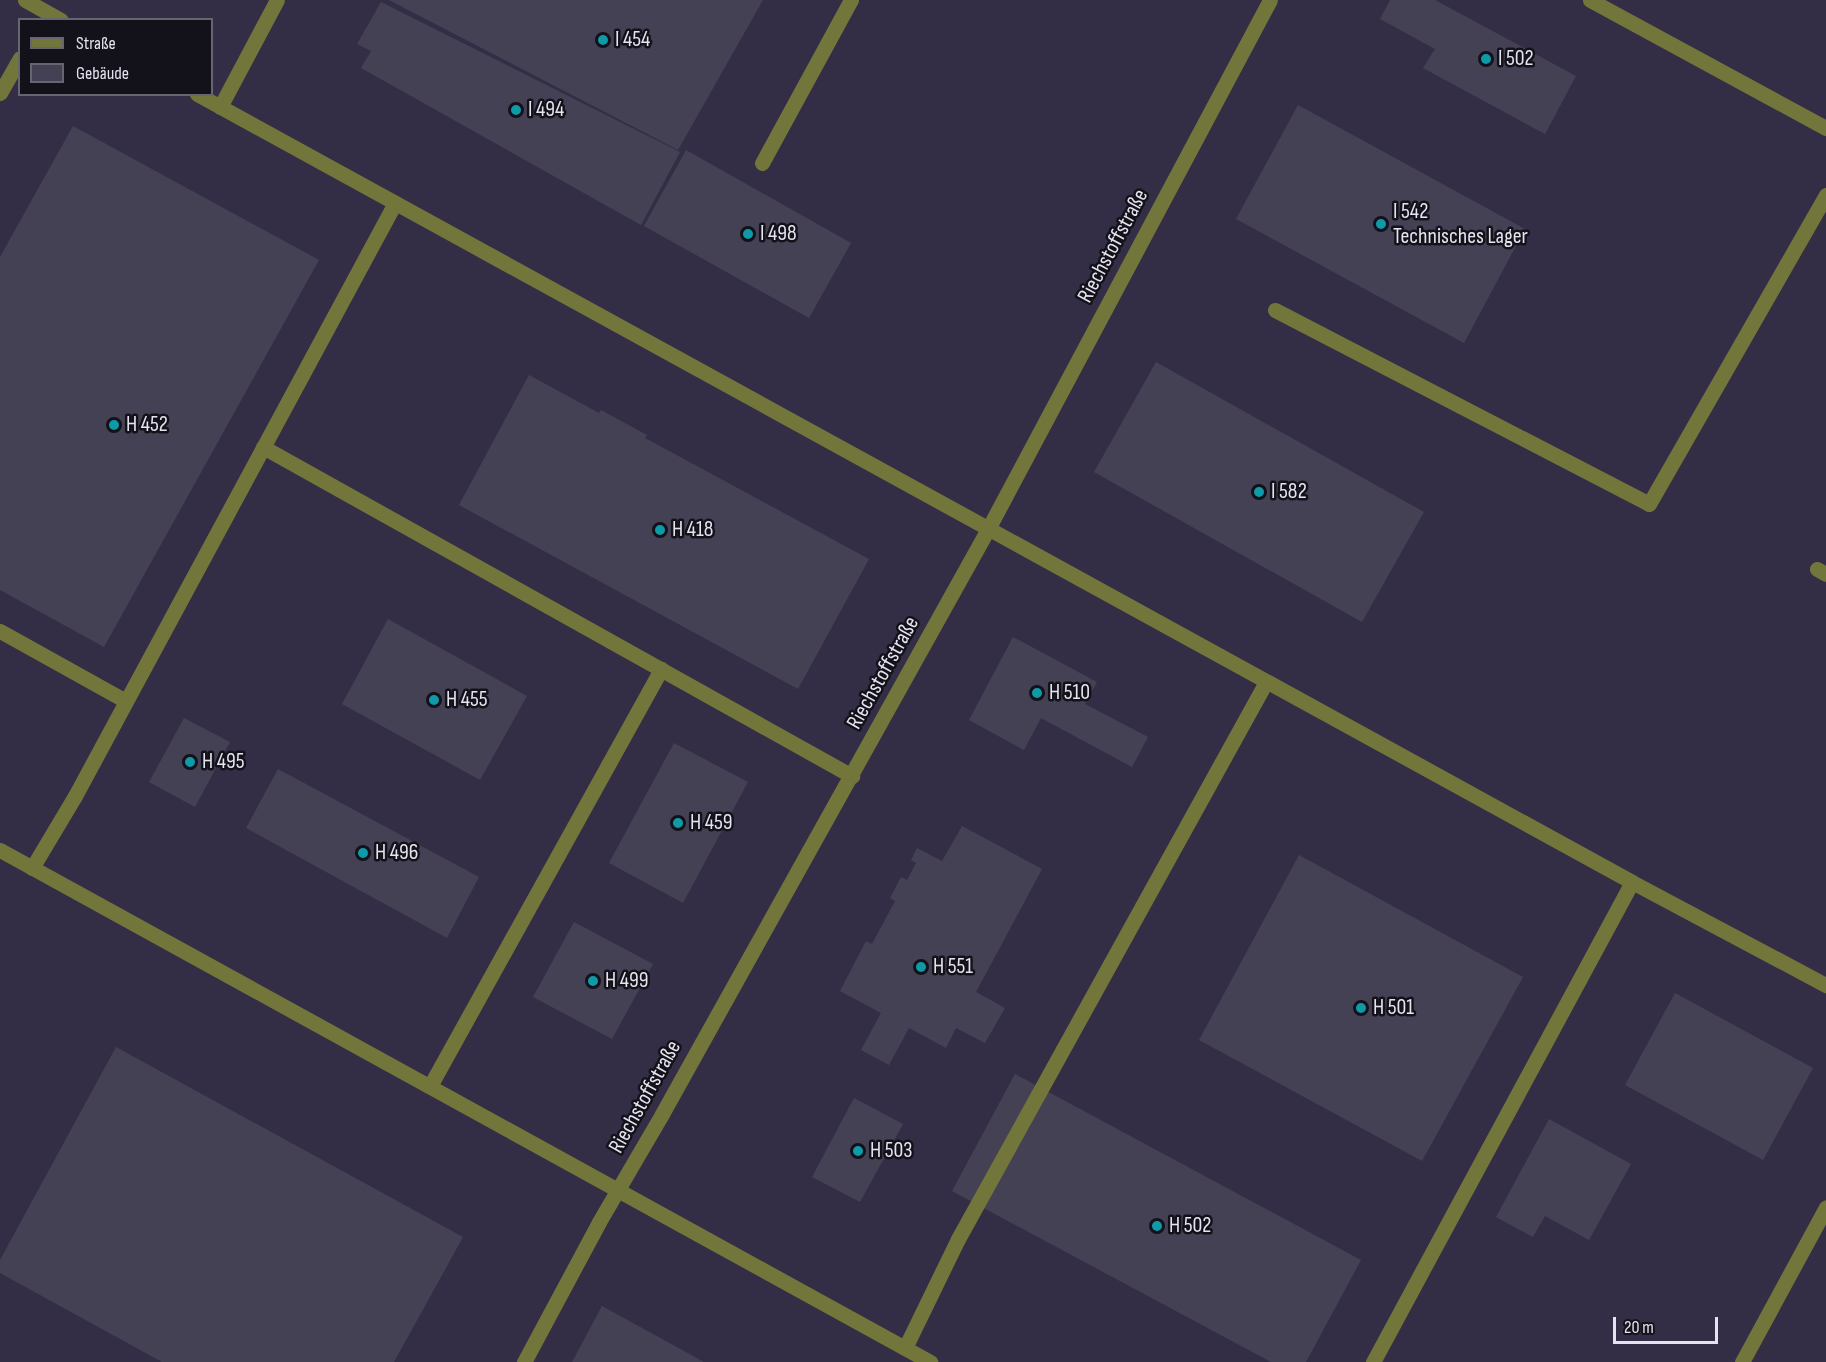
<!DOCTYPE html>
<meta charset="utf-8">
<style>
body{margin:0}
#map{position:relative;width:1826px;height:1362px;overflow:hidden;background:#2b2739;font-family:"Sofia Sans Condensed",sans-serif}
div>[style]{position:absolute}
.built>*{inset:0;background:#332e46}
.building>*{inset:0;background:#454155}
.minor>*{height:15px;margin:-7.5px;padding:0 7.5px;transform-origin:7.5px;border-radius:7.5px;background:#73763a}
.dots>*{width:16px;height:16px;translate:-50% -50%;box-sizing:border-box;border:3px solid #131119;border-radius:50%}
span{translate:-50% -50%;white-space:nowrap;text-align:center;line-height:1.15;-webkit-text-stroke:5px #131119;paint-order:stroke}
.poi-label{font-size:22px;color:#e5e3ef}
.left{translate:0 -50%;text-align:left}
.street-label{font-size:22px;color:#e5e3ef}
.legend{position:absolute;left:18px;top:18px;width:195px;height:78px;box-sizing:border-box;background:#131119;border:2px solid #67656f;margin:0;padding:8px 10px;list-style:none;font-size:18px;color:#e5e3ef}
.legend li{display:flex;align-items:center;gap:12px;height:30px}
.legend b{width:30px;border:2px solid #67656f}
.scale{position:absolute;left:1613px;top:1317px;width:105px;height:27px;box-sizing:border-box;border:3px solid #e5e3ef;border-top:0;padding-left:8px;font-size:18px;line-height:21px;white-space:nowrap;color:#e5e3ef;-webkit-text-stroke:4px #131119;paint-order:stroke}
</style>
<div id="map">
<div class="built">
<div style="clip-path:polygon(evenodd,0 0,1826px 0,1826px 1362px,0 1362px,0 0,20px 20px,212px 20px,212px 94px,20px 94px,20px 20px)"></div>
</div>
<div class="building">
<div style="clip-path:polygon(389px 0,763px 0,678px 150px)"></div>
<div style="clip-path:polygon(1390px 0,1435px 0,1576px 76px,1545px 134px,1423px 68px,1435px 49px,1380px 19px)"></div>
<div style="clip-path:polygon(381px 2px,680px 152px,641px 225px,361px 68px,371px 51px,357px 44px)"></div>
<div style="clip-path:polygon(1298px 105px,1525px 229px,1464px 343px,1236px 219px)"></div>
<div style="clip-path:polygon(73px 126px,319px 260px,104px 647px,0 590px,0 257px)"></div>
<div style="clip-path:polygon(686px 150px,851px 243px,809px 318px,644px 226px)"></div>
<div style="clip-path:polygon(1156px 362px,1424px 512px,1362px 622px,1094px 472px)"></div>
<div style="clip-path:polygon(529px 375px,599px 413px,601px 410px,647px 435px,645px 438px,869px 559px,798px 689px,459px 505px)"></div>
<div style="clip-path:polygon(388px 619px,527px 696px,480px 780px,342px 704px)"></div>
<div style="clip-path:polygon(1013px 637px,1097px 682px,1085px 704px,1148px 737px,1132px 767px,1041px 718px,1024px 750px,969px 720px)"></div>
<div style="clip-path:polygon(184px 718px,230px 742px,195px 807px,149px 782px)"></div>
<div style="clip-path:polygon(674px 743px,748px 782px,683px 903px,609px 863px)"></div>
<div style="clip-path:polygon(278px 769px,479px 877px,447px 938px,246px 828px)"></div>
<div style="clip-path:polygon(962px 826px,1042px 869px,976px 992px,1005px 1008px,985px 1043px,956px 1028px,946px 1048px,909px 1028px,889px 1065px,861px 1050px,881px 1013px,840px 991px,866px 941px,872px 944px,895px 901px,890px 898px,901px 877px,907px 880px,916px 863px,911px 860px,917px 848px,942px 861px)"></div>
<div style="clip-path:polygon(1299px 855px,1523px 977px,1422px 1161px,1199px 1040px)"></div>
<div style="clip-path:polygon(574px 922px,653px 964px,612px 1039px,533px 997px)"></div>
<div style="clip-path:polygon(1675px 993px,1813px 1068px,1763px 1160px,1625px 1085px)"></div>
<div style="clip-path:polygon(116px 1047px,463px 1237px,394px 1362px,162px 1362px,0 1273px,0 1260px)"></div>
<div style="clip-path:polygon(1015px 1074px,1361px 1260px,1306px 1362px,1271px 1362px,952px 1191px)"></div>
<div style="clip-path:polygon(854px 1098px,903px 1124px,860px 1202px,812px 1177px)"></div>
<div style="clip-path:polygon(1549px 1119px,1631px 1164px,1589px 1240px,1545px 1216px,1533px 1237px,1496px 1217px)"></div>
<div style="clip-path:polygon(602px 1306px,704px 1362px,572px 1362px)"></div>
</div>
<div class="minor">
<div style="left:25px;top:0;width:41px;rotate:29.1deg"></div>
<div style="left:1590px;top:0;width:268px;rotate:28.5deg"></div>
<div style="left:0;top:93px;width:40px;rotate:-60.3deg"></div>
<div style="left:197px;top:94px;width:1637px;rotate:28.77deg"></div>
<div style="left:1632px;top:882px;width:220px;rotate:28deg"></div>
<div style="left:220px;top:107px;width:121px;rotate:-62deg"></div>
<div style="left:762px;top:163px;width:186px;rotate:-61.4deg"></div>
<div style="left:1275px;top:310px;width:421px;rotate:27.4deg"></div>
<div style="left:1649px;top:504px;width:356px;rotate:-60.2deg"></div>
<div style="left:263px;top:447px;width:675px;rotate:29.19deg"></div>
<div style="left:1817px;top:569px;width:10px;rotate:29deg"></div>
<div style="left:0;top:631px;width:144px;rotate:29.1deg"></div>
<div style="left:0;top:850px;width:1062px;rotate:28.83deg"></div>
<div style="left:32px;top:868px;width:84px;rotate:-59.2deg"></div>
<div style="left:75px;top:796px;width:674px;rotate:-61.65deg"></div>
<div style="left:430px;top:1086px;width:477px;rotate:-61deg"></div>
<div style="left:905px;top:1348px;width:121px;rotate:-64.1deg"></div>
<div style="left:958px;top:1239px;width:636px;rotate:-61.06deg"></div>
<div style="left:524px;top:1362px;width:159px;rotate:-61.8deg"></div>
<div style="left:599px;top:1222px;width:125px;rotate:-59.7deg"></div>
<div style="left:662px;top:1114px;width:670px;rotate:-60.87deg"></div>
<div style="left:988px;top:529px;width:599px;rotate:-61.94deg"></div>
<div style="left:1373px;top:1362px;width:545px;rotate:-61.65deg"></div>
<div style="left:1742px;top:1362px;width:176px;rotate:-61.5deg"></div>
</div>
<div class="dots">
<div style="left:603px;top:40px;background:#0f9aa8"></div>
<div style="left:1486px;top:59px;background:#0f9aa8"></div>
<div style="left:516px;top:110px;background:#0f9aa8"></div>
<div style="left:1381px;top:224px;background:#0f9aa8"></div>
<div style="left:748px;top:234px;background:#0f9aa8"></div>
<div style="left:114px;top:425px;background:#0f9aa8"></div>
<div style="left:1259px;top:492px;background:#0f9aa8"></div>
<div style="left:660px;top:530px;background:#0f9aa8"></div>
<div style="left:1037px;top:693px;background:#0f9aa8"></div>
<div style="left:434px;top:700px;background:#0f9aa8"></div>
<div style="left:190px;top:762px;background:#0f9aa8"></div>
<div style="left:678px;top:823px;background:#0f9aa8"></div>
<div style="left:363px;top:853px;background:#0f9aa8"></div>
<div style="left:921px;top:967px;background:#0f9aa8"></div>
<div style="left:593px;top:981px;background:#0f9aa8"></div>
<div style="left:1361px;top:1008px;background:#0f9aa8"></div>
<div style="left:858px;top:1151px;background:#0f9aa8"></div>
<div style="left:1157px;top:1226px;background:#0f9aa8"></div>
</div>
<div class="poi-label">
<span class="left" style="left:615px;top:40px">I 454</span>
<span class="left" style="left:1498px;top:59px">I 502</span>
<span class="left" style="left:528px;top:110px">I 494</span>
<span class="left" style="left:1393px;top:224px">I 542<br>Technisches Lager</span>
<span class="left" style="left:760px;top:234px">I 498</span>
<span class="left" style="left:126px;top:425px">H 452</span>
<span class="left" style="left:1271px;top:492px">I 582</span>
<span class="left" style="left:672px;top:530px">H 418</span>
<span class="left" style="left:1049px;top:693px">H 510</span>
<span class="left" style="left:446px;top:700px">H 455</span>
<span class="left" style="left:202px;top:762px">H 495</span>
<span class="left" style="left:690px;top:823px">H 459</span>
<span class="left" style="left:375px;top:853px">H 496</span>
<span class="left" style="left:933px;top:967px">H 551</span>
<span class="left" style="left:605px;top:981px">H 499</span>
<span class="left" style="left:1373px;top:1008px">H 501</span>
<span class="left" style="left:870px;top:1151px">H 503</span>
<span class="left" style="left:1169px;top:1226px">H 502</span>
</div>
<div class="street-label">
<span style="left:1113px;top:246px;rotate:-62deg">Riechstoffstraße</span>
<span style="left:883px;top:673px;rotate:-61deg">Riechstoffstraße</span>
<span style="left:645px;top:1097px;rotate:-61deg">Riechstoffstraße</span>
</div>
<ul class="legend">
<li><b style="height:8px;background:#73763a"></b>Straße</li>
<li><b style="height:16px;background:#454155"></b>Gebäude</li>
</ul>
<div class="scale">20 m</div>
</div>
